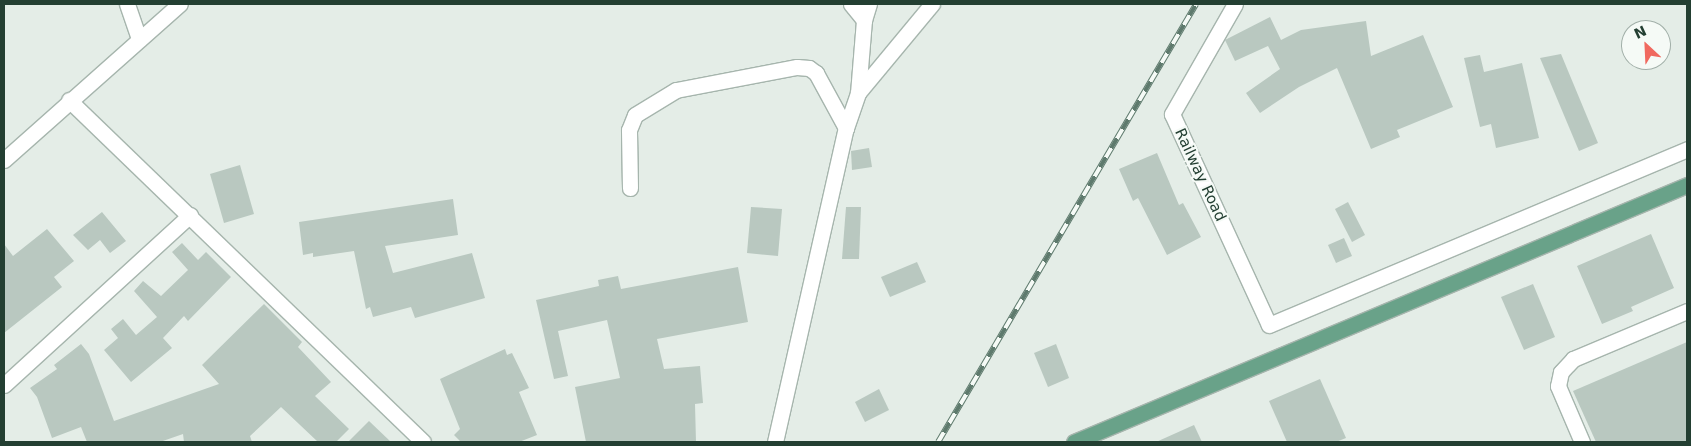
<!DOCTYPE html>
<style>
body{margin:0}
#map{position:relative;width:1691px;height:446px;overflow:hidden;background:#e4ede7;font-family:"DejaVu Sans",sans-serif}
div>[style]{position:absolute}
.building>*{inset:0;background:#b9c8c0}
.roads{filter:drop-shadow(1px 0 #a6b5ad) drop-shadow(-1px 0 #a6b5ad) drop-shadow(0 1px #a6b5ad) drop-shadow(0 -1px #a6b5ad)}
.minor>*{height:15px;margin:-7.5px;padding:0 7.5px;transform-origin:7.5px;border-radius:7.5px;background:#fff}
.major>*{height:15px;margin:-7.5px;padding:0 7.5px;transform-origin:7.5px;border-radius:7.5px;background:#69a289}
.rail>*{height:5.5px;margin-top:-2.75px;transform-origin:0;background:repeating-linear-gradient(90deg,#f5faf6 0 11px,#5e7a6d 0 22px);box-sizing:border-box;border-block:1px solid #5e7a6d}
span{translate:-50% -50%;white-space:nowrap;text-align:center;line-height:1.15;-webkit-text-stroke:4px #f5faf6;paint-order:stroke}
.street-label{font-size:15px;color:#233f32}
.frame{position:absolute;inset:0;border:5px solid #233f32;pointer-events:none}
.north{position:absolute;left:1621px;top:20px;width:50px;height:50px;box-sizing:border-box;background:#f5faf6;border:1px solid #a1afa8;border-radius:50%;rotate:335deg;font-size:14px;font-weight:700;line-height:20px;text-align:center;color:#233f32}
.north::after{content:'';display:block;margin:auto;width:18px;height:22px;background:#f0695f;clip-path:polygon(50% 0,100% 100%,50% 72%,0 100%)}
</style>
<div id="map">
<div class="building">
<div style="clip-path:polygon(1270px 17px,1281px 40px,1301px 30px,1366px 21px,1371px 56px,1423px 35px,1453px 107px,1397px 130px,1400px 137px,1371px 149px,1337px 68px,1299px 87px,1260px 113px,1246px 93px,1280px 69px,1268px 46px,1235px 61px,1225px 40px)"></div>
<div style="clip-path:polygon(1561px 54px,1598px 143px,1579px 151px,1540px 58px)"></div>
<div style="clip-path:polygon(1480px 55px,1484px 72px,1522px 63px,1539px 138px,1496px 148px,1491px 124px,1480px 127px,1464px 58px)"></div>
<div style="clip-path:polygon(869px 148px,872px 167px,852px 170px,851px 151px)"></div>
<div style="clip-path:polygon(1157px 153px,1179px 205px,1183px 203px,1201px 237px,1167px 255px,1138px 198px,1133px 201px,1119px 169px)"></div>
<div style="clip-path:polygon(240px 165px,254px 214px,224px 223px,210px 174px)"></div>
<div style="clip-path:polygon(453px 199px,458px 235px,385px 246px,393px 273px,472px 253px,485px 298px,415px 318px,411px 307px,373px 317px,370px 307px,366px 309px,354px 251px,313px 257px,313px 253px,303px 255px,299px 222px)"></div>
<div style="clip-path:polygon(1348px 202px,1365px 235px,1352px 242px,1335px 209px)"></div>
<div style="clip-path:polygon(751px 207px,782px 209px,778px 256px,747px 253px)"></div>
<div style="clip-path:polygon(846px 207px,861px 207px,859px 259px,842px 259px)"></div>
<div style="clip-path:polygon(102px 212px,126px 241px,110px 253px,100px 240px,88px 250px,73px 235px)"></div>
<div style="clip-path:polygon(47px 229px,74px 261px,54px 277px,62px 287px,4px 333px,4px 244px,13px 256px)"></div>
<div style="clip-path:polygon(1651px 234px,1674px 288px,1631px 307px,1633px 311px,1602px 324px,1577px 266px)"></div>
<div style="clip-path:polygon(1344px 238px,1352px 256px,1336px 263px,1328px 245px)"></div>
<div style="clip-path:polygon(182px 243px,198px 260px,206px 252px,231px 277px,188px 321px,184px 316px,163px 338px,172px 348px,131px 382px,104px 350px,118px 338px,111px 329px,123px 319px,136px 335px,157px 317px,134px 291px,143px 281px,161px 296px,188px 270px,172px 252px)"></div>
<div style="clip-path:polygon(917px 262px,926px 282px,890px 297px,881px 277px)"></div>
<div style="clip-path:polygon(738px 267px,748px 322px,657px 339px,664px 369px,700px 366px,703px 403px,695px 404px,696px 442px,586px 442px,575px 387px,620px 378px,607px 320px,558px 331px,568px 376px,554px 379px,536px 300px,599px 286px,598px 280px,618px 276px,621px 289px)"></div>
<div style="clip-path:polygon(1533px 284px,1555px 337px,1524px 350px,1501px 297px)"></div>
<div style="clip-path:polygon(264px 304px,302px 342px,298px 347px,331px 382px,315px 396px,349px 429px,336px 442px,318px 442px,281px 407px,250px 436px,252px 442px,184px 442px,183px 434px,160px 442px,87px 442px,81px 427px,52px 438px,37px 397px,30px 388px,57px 369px,54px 365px,81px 344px,89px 354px,114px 421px,219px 384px,202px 365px)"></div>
<div style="clip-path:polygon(1687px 342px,1687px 442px,1596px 442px,1573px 391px)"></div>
<div style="clip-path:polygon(1056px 344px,1069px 378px,1048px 387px,1034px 353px)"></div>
<div style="clip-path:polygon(505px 349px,507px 355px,512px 353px,529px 388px,519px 392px,537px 435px,519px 442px,461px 442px,454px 435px,460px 429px,440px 379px)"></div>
<div style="clip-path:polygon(1320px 379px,1346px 438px,1336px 442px,1287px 442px,1269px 401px)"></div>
<div style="clip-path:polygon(879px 389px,889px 410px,865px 422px,855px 402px)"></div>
<div style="clip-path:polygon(369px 421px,391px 442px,348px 442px)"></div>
<div style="clip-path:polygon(1194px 425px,1202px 442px,1156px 442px)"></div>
</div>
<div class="roads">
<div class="minor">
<div style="left:127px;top:4px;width:37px;rotate:71deg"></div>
<div style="left:851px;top:4px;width:21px;rotate:51deg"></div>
<div style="left:1235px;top:4px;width:127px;rotate:119.8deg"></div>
<div style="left:1172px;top:114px;width:232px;rotate:65.3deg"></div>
<div style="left:1269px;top:325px;width:454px;rotate:-22.8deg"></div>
<div style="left:858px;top:93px;width:73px;rotate:-85.3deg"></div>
<div style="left:864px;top:20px;width:17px;rotate:-73deg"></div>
<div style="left:69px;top:100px;width:492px;rotate:44deg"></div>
<div style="left:4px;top:160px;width:235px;rotate:-41.6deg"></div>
<div style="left:630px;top:188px;width:58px;rotate:-91deg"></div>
<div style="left:629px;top:130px;width:16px;rotate:-68deg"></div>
<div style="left:635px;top:115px;width:48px;rotate:-31.4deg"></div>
<div style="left:676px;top:90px;width:123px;rotate:-10.8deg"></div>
<div style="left:797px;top:67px;width:12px;rotate:5deg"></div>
<div style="left:809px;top:68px;width:9px;rotate:36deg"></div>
<div style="left:816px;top:73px;width:63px;rotate:61.4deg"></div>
<div style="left:4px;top:385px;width:252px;rotate:-42.4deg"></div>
<div style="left:775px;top:442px;width:322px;rotate:-77.3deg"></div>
<div style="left:846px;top:128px;width:37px;rotate:-71deg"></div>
<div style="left:858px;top:93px;width:116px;rotate:-50.3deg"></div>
<div style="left:1582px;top:442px;width:61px;rotate:-113.2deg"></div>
<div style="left:1558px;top:386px;width:14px;rotate:-78deg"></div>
<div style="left:1561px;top:372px;width:18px;rotate:-47deg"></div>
<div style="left:1573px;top:359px;width:124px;rotate:-22.8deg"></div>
</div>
<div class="major">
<div style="left:1074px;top:442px;width:665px;rotate:-22.75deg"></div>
</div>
</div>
<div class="rail">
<div style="left:938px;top:442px;width:508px;rotate:-59.5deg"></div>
</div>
<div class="street-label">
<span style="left:1200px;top:175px;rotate:65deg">Railway Road</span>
</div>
<div class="frame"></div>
<div class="north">N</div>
</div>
